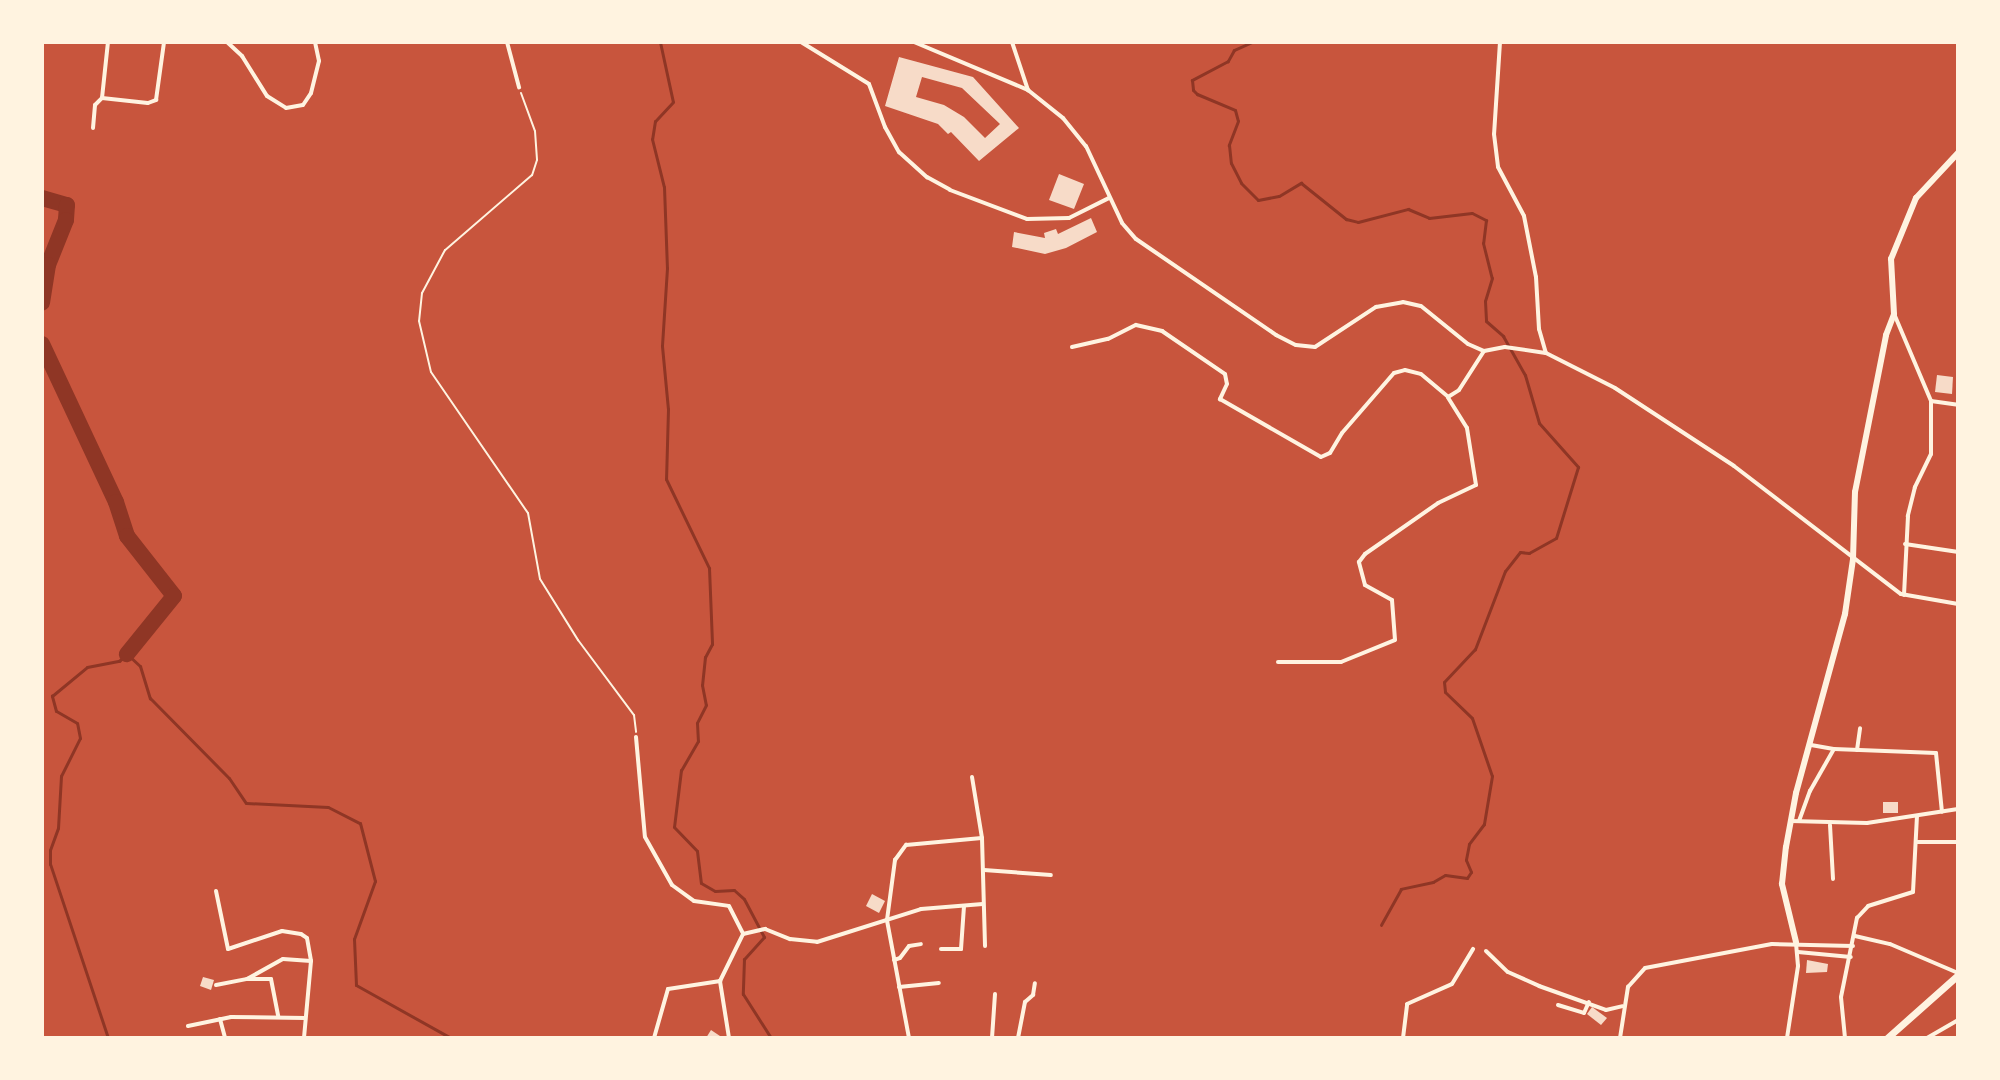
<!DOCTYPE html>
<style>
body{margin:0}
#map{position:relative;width:2000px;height:1080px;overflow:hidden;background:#c8553d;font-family:"Open Sans",sans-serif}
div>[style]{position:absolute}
.stream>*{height:3px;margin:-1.5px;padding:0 1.5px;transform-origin:1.5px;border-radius:1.5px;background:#8f3625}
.river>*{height:16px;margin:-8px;padding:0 8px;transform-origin:8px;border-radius:8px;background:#8f3625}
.building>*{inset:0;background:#f7dbc8}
.path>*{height:2px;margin:-1px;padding:0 1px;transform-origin:1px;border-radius:1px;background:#fff3e0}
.minor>*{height:4px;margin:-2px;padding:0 2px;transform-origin:2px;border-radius:2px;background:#fff3e0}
.tertiary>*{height:6px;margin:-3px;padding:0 3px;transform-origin:3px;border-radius:3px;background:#fff3e0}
.primary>*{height:7px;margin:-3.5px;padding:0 3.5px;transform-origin:3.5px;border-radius:3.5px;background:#fff3e0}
span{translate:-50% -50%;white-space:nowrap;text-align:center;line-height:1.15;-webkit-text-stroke:6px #fff3e0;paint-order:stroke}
.frame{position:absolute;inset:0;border:44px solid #fff3e0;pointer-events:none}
</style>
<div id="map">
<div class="stream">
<div style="left:660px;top:42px;width:61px;rotate:77.8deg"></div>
<div style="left:673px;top:102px;width:26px;rotate:133deg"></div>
<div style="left:655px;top:121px;width:18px;rotate:99deg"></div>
<div style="left:652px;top:139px;width:49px;rotate:76deg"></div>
<div style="left:664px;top:187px;width:81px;rotate:87.9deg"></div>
<div style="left:667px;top:268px;width:78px;rotate:93.7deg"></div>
<div style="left:662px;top:346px;width:63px;rotate:84.6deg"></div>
<div style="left:668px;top:409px;width:70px;rotate:91.6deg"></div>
<div style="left:666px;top:479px;width:99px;rotate:64.2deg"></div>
<div style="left:709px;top:568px;width:76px;rotate:87.7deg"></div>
<div style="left:712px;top:644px;width:15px;rotate:118deg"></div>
<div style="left:705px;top:657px;width:28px;rotate:96deg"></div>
<div style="left:702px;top:685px;width:20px;rotate:79deg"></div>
<div style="left:706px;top:705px;width:20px;rotate:117deg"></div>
<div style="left:697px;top:723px;width:18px;rotate:87deg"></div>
<div style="left:698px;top:741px;width:34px;rotate:120deg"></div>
<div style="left:681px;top:770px;width:57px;rotate:97deg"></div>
<div style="left:674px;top:827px;width:33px;rotate:46deg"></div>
<div style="left:697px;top:851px;width:32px;rotate:83deg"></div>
<div style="left:701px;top:883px;width:16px;rotate:30deg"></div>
<div style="left:715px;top:891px;width:19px;rotate:-3deg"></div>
<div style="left:734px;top:890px;width:13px;rotate:42deg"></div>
<div style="left:744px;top:899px;width:43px;rotate:62.2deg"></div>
<div style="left:764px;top:937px;width:30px;rotate:132deg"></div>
<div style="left:744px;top:959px;width:35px;rotate:92deg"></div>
<div style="left:743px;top:994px;width:52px;rotate:57.5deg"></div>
<div style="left:1252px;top:42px;width:20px;rotate:156deg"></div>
<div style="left:1234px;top:50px;width:13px;rotate:119deg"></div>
<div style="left:1228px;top:61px;width:41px;rotate:152.2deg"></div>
<div style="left:1192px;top:80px;width:10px;rotate:84deg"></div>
<div style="left:1193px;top:90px;width:6px;rotate:45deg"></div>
<div style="left:1197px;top:94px;width:41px;rotate:22.8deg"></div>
<div style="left:1235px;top:110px;width:11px;rotate:75deg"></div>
<div style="left:1238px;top:121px;width:26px;rotate:111deg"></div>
<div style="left:1229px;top:145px;width:18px;rotate:84deg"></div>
<div style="left:1231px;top:163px;width:22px;rotate:63deg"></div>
<div style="left:1241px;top:183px;width:24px;rotate:45deg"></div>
<div style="left:1258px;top:200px;width:21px;rotate:-11deg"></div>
<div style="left:1279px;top:196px;width:26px;rotate:-31deg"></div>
<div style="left:1301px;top:183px;width:58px;rotate:38.7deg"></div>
<div style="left:1346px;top:219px;width:12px;rotate:14deg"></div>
<div style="left:1358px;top:222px;width:52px;rotate:-14.6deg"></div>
<div style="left:1408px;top:209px;width:23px;rotate:23deg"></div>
<div style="left:1429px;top:218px;width:43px;rotate:-6.6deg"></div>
<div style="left:1472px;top:213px;width:16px;rotate:27deg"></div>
<div style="left:1486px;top:220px;width:23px;rotate:97deg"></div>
<div style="left:1483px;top:243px;width:36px;rotate:76deg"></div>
<div style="left:1492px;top:278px;width:24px;rotate:107deg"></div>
<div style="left:1485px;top:301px;width:20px;rotate:87deg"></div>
<div style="left:1486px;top:321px;width:23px;rotate:41deg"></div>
<div style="left:1503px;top:336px;width:45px;rotate:60.6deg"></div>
<div style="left:1525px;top:375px;width:50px;rotate:73.7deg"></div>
<div style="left:1539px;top:423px;width:59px;rotate:48.4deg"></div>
<div style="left:1578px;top:467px;width:74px;rotate:107.2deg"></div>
<div style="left:1556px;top:538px;width:31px;rotate:151deg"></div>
<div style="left:1529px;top:553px;width:9px;rotate:-174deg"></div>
<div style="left:1520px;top:552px;width:24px;rotate:128deg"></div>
<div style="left:1505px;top:571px;width:84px;rotate:111deg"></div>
<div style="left:1475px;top:649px;width:45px;rotate:133.2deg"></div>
<div style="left:1444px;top:682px;width:10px;rotate:84deg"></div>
<div style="left:1445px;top:692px;width:37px;rotate:44deg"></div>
<div style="left:1472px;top:718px;width:61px;rotate:71deg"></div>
<div style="left:1492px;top:776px;width:49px;rotate:99.5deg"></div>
<div style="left:1484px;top:824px;width:25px;rotate:127deg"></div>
<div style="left:1469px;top:844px;width:16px;rotate:101deg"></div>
<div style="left:1466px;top:860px;width:13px;rotate:67deg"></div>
<div style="left:1471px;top:872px;width:7px;rotate:124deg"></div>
<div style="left:1467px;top:878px;width:22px;rotate:-172deg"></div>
<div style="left:1445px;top:875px;width:14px;rotate:150deg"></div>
<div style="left:1433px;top:882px;width:33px;rotate:168deg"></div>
<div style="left:1401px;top:889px;width:41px;rotate:119.1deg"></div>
<div style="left:108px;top:1038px;width:183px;rotate:-108.4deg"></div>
<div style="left:50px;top:864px;width:14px;rotate:-90deg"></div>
<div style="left:50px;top:850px;width:23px;rotate:-70deg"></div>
<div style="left:58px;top:828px;width:52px;rotate:-86.7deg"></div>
<div style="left:61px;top:776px;width:42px;rotate:-63.4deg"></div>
<div style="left:80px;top:738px;width:15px;rotate:-101deg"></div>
<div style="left:77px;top:723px;width:24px;rotate:-150deg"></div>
<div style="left:56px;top:711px;width:16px;rotate:-105deg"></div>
<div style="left:52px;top:696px;width:45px;rotate:-39.6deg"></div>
<div style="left:87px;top:667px;width:33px;rotate:-11deg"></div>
<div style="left:119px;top:661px;width:11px;rotate:-41deg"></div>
<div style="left:127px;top:654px;width:18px;rotate:43deg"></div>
<div style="left:140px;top:666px;width:34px;rotate:73deg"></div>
<div style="left:150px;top:698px;width:112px;rotate:45.4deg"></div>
<div style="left:229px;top:778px;width:30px;rotate:56deg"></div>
<div style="left:246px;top:803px;width:82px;rotate:2.8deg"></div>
<div style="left:328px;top:807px;width:36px;rotate:27deg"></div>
<div style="left:360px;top:823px;width:60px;rotate:75.5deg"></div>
<div style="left:375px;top:881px;width:62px;rotate:109.9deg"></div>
<div style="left:354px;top:939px;width:46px;rotate:87.5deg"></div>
<div style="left:356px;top:985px;width:109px;rotate:29.2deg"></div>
</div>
<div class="river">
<div style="left:42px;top:198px;width:26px;rotate:16deg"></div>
<div style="left:67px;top:205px;width:15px;rotate:94deg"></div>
<div style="left:66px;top:220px;width:48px;rotate:111.8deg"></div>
<div style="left:48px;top:265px;width:38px;rotate:99deg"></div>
<div style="left:42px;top:344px;width:174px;rotate:64.9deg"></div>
<div style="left:116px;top:502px;width:36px;rotate:72deg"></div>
<div style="left:127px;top:536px;width:76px;rotate:51.9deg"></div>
<div style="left:174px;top:596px;width:75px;rotate:129deg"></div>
</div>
<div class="building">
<div style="clip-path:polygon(evenodd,899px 57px,973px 77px,1019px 128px,979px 161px,951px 132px,948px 134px,938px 124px,885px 106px,899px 57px,922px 77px,962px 88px,1000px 124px,985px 138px,964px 117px,944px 105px,916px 97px,922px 77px)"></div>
<div style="clip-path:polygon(1059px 174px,1084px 184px,1074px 209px,1049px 200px)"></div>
<div style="clip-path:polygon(1091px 218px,1097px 232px,1066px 248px,1045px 254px,1012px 247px,1014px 232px,1045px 238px,1044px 233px,1056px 229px,1058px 234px)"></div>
<div style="clip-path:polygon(1937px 375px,1953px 377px,1952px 394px,1935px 392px)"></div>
<div style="clip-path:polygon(1883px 802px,1898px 802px,1898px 813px,1883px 813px)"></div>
<div style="clip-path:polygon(872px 894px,885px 901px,879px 913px,866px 906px)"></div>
<div style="clip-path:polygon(1807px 960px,1828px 964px,1827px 972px,1806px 973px)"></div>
<div style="clip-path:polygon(203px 977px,214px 980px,211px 990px,200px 986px)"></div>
<div style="clip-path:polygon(1592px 1007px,1607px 1018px,1601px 1025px,1587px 1014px)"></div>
<div style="clip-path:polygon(711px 1030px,723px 1038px,706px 1038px)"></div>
</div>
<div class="path">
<div style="left:521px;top:93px;width:40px;rotate:69.8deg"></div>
<div style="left:535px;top:131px;width:29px;rotate:86deg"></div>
<div style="left:537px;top:160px;width:16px;rotate:108deg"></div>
<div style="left:532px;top:175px;width:115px;rotate:139.2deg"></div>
<div style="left:445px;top:250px;width:49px;rotate:118.1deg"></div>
<div style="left:422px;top:293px;width:28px;rotate:96deg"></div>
<div style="left:419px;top:321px;width:52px;rotate:76.8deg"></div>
<div style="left:431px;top:372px;width:171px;rotate:55.5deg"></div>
<div style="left:528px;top:513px;width:67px;rotate:79.7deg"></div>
<div style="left:540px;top:579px;width:72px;rotate:58.1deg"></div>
<div style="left:578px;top:640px;width:94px;rotate:53.3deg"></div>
<div style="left:634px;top:715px;width:17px;rotate:83deg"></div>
</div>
<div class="minor">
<div style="left:227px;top:42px;width:21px;rotate:43deg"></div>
<div style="left:242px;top:56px;width:47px;rotate:58deg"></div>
<div style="left:267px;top:96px;width:22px;rotate:32deg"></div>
<div style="left:286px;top:108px;width:17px;rotate:-10deg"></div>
<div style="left:303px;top:105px;width:14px;rotate:-56deg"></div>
<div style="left:311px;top:93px;width:33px;rotate:-76deg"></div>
<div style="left:319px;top:61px;width:19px;rotate:-102deg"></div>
<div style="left:507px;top:42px;width:47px;rotate:75.1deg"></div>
<div style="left:801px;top:42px;width:80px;rotate:31.7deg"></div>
<div style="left:869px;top:84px;width:46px;rotate:69.6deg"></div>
<div style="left:885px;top:127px;width:29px;rotate:61deg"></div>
<div style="left:899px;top:152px;width:38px;rotate:42deg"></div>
<div style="left:927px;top:177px;width:26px;rotate:29deg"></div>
<div style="left:950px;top:190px;width:82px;rotate:20.6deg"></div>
<div style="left:1027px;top:219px;width:42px;rotate:-1.4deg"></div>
<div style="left:1069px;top:218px;width:45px;rotate:-26.6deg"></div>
<div style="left:914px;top:42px;width:124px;rotate:22.8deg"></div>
<div style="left:1028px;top:90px;width:45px;rotate:38.7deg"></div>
<div style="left:1063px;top:118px;width:36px;rotate:51deg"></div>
<div style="left:1086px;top:146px;width:85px;rotate:64.9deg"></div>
<div style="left:1122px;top:223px;width:21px;rotate:49deg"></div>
<div style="left:1136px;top:239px;width:170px;rotate:34.4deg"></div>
<div style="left:1276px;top:335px;width:22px;rotate:27deg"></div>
<div style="left:1296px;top:345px;width:19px;rotate:6deg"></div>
<div style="left:1315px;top:347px;width:73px;rotate:-33.3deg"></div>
<div style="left:1376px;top:307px;width:27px;rotate:-10deg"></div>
<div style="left:1403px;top:302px;width:18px;rotate:13deg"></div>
<div style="left:1421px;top:306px;width:60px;rotate:39deg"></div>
<div style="left:1468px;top:344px;width:17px;rotate:24deg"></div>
<div style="left:1484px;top:351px;width:21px;rotate:-11deg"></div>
<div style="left:1505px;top:347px;width:41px;rotate:8.3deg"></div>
<div style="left:1546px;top:353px;width:77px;rotate:26.9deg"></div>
<div style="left:1615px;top:388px;width:142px;rotate:33.2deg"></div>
<div style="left:1734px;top:466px;width:210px;rotate:37.5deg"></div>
<div style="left:1901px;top:594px;width:58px;rotate:10deg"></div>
<div style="left:1012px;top:42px;width:51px;rotate:71.6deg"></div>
<div style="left:1500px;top:42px;width:92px;rotate:93.7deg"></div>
<div style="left:1494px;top:134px;width:33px;rotate:83deg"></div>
<div style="left:1498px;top:167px;width:55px;rotate:62deg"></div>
<div style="left:1524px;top:216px;width:62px;rotate:78.9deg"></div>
<div style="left:1536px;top:277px;width:52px;rotate:86.7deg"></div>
<div style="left:1539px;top:329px;width:25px;rotate:74deg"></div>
<div style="left:102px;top:98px;width:56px;rotate:-83.9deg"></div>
<div style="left:93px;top:128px;width:23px;rotate:-85deg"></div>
<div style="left:95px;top:105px;width:10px;rotate:-45deg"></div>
<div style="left:102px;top:98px;width:46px;rotate:6.2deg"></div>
<div style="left:148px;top:103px;width:9px;rotate:-21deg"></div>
<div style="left:156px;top:100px;width:59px;rotate:-82.1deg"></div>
<div style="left:1895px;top:316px;width:92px;rotate:67deg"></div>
<div style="left:1931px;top:401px;width:53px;rotate:90deg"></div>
<div style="left:1931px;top:454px;width:37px;rotate:116deg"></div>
<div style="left:1915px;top:487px;width:30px;rotate:104deg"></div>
<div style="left:1908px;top:516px;width:79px;rotate:92.9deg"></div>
<div style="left:1072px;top:347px;width:37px;rotate:-13deg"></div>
<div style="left:1108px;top:339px;width:31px;rotate:-27deg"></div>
<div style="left:1136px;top:325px;width:27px;rotate:13deg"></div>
<div style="left:1162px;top:331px;width:76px;rotate:34.3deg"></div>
<div style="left:1225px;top:374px;width:10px;rotate:79deg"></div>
<div style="left:1227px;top:384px;width:17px;rotate:115deg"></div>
<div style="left:1220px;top:399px;width:116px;rotate:29.9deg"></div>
<div style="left:1321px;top:457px;width:10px;rotate:-24deg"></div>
<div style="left:1330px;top:453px;width:23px;rotate:-59deg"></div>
<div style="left:1342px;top:433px;width:79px;rotate:-49.1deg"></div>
<div style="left:1394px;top:373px;width:11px;rotate:-15deg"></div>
<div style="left:1405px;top:370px;width:16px;rotate:14deg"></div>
<div style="left:1421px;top:374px;width:35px;rotate:40deg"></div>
<div style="left:1448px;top:397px;width:13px;rotate:-32deg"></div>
<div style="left:1459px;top:390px;width:46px;rotate:-57.3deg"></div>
<div style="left:1931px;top:401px;width:27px;rotate:8deg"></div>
<div style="left:1905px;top:544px;width:54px;rotate:8.6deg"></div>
<div style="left:1278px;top:662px;width:63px"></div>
<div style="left:1341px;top:662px;width:58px;rotate:-22.2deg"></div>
<div style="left:1395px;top:640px;width:40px;rotate:-94.3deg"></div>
<div style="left:1392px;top:600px;width:31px;rotate:-151deg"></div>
<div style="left:1365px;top:585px;width:24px;rotate:-105deg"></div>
<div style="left:1359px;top:562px;width:10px;rotate:-53deg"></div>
<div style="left:1365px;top:554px;width:89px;rotate:-34.9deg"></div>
<div style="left:1438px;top:503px;width:42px;rotate:-25.3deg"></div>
<div style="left:1476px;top:485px;width:58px;rotate:-99deg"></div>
<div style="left:1467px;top:428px;width:36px;rotate:-122deg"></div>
<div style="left:636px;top:737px;width:100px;rotate:84.9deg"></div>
<div style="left:645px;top:837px;width:55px;rotate:60.6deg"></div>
<div style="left:672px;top:885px;width:27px;rotate:36deg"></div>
<div style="left:694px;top:901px;width:35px;rotate:8deg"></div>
<div style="left:729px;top:906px;width:31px;rotate:63deg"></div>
<div style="left:1811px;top:745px;width:23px;rotate:10deg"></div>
<div style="left:1857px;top:750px;width:22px;rotate:-82deg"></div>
<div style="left:972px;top:777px;width:62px;rotate:80.7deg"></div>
<div style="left:982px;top:838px;width:108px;rotate:88.4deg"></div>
<div style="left:1791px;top:821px;width:76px;rotate:1.5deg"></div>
<div style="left:1867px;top:823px;width:92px;rotate:-8.7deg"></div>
<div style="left:1799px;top:821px;width:32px;rotate:-70deg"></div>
<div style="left:1810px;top:791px;width:48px;rotate:-60.3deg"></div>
<div style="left:1834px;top:749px;width:102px;rotate:2.2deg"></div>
<div style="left:1936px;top:753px;width:59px;rotate:84.2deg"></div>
<div style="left:1830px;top:825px;width:54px;rotate:86.8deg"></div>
<div style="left:1916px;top:842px;width:42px"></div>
<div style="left:984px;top:870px;width:67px;rotate:4.3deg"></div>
<div style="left:216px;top:891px;width:59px;rotate:78.3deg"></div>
<div style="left:228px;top:949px;width:57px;rotate:-18.4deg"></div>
<div style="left:282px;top:931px;width:19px;rotate:9deg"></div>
<div style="left:301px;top:934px;width:7px;rotate:34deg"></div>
<div style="left:307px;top:938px;width:23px;rotate:80deg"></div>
<div style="left:311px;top:961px;width:77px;rotate:95.2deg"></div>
<div style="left:1855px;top:936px;width:36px;rotate:13deg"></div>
<div style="left:1890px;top:944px;width:74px;rotate:23.1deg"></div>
<div style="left:941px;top:949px;width:20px"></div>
<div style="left:961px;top:949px;width:43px;rotate:-86deg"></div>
<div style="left:1486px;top:951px;width:30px;rotate:44deg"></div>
<div style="left:1508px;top:972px;width:34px;rotate:24deg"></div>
<div style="left:1539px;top:986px;width:71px;rotate:19.7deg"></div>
<div style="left:1606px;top:1010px;width:17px;rotate:-13deg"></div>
<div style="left:1798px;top:952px;width:53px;rotate:5.4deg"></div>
<div style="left:894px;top:960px;width:6px;rotate:-18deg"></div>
<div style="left:900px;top:958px;width:15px;rotate:-53deg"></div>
<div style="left:909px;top:946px;width:12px;rotate:-9deg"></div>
<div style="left:248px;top:979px;width:23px"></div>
<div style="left:271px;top:979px;width:38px;rotate:79deg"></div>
<div style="left:216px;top:985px;width:32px;rotate:-11deg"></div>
<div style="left:247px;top:979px;width:41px;rotate:-29.1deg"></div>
<div style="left:283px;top:959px;width:28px;rotate:4deg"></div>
<div style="left:899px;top:987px;width:40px;rotate:-5.7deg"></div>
<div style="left:1558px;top:1005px;width:27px;rotate:17deg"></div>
<div style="left:1584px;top:1013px;width:12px;rotate:-66deg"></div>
<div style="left:220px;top:1019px;width:20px;rotate:75deg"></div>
<div style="left:188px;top:1026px;width:44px;rotate:-11.8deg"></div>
<div style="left:231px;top:1017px;width:74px;rotate:0.8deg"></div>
<div style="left:654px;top:1038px;width:51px;rotate:-74.1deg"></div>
<div style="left:668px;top:989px;width:53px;rotate:-8.7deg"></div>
<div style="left:729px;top:1038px;width:58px;rotate:-99deg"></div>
<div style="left:720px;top:981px;width:52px;rotate:-63.9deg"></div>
<div style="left:743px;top:934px;width:23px;rotate:-13deg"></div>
<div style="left:765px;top:929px;width:27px;rotate:22deg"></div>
<div style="left:790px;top:939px;width:27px;rotate:6deg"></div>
<div style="left:817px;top:942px;width:109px;rotate:-17.6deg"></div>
<div style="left:921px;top:909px;width:62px;rotate:-4.6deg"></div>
<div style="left:909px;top:1038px;width:120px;rotate:-100.6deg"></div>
<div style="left:887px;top:920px;width:61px;rotate:-82.4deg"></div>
<div style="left:895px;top:860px;width:19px;rotate:-54deg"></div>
<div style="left:906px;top:845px;width:76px;rotate:-5.3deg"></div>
<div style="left:992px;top:1038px;width:44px;rotate:-86.1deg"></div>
<div style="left:1018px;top:1038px;width:37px;rotate:-79deg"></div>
<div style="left:1025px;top:1002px;width:11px;rotate:-41deg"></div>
<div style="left:1033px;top:995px;width:12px;rotate:-81deg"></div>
<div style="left:1403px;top:1038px;width:34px;rotate:-83deg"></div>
<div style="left:1407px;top:1004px;width:49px;rotate:-24deg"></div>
<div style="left:1452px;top:984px;width:41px;rotate:-59deg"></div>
<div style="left:1620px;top:1038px;width:52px;rotate:-81.1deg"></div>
<div style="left:1628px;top:987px;width:25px;rotate:-48deg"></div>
<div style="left:1645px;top:968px;width:129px;rotate:-10.7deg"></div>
<div style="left:1772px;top:944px;width:81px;rotate:1.4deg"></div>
<div style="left:1787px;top:1038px;width:73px;rotate:-81.3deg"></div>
<div style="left:1798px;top:966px;width:24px;rotate:-95deg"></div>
<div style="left:1845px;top:1038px;width:41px;rotate:-95.6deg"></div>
<div style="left:1841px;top:997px;width:81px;rotate:-78.6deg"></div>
<div style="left:1857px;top:918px;width:16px;rotate:-47deg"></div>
<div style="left:1868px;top:906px;width:47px;rotate:-17.3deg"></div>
<div style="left:1913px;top:892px;width:76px;rotate:-87deg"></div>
<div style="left:1927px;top:1038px;width:36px;rotate:-30deg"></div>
</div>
<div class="tertiary">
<div style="left:1796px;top:942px;width:60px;rotate:-103.6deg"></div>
<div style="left:1782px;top:884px;width:37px;rotate:-84deg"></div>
<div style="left:1786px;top:847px;width:55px;rotate:-79.5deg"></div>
<div style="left:1796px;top:793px;width:186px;rotate:-74.7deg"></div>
<div style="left:1845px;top:614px;width:56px;rotate:-81.7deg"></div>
<div style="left:1853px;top:559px;width:67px;rotate:-88.3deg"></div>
<div style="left:1855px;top:492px;width:160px;rotate:-78.8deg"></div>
<div style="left:1886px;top:335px;width:22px;rotate:-69deg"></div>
<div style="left:1894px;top:314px;width:55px;rotate:-93.1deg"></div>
<div style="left:1891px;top:259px;width:66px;rotate:-67.7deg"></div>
<div style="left:1916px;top:198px;width:62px;rotate:-47deg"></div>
</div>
<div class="primary">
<div style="left:1887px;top:1038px;width:95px;rotate:-41.6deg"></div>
</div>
<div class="frame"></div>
</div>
